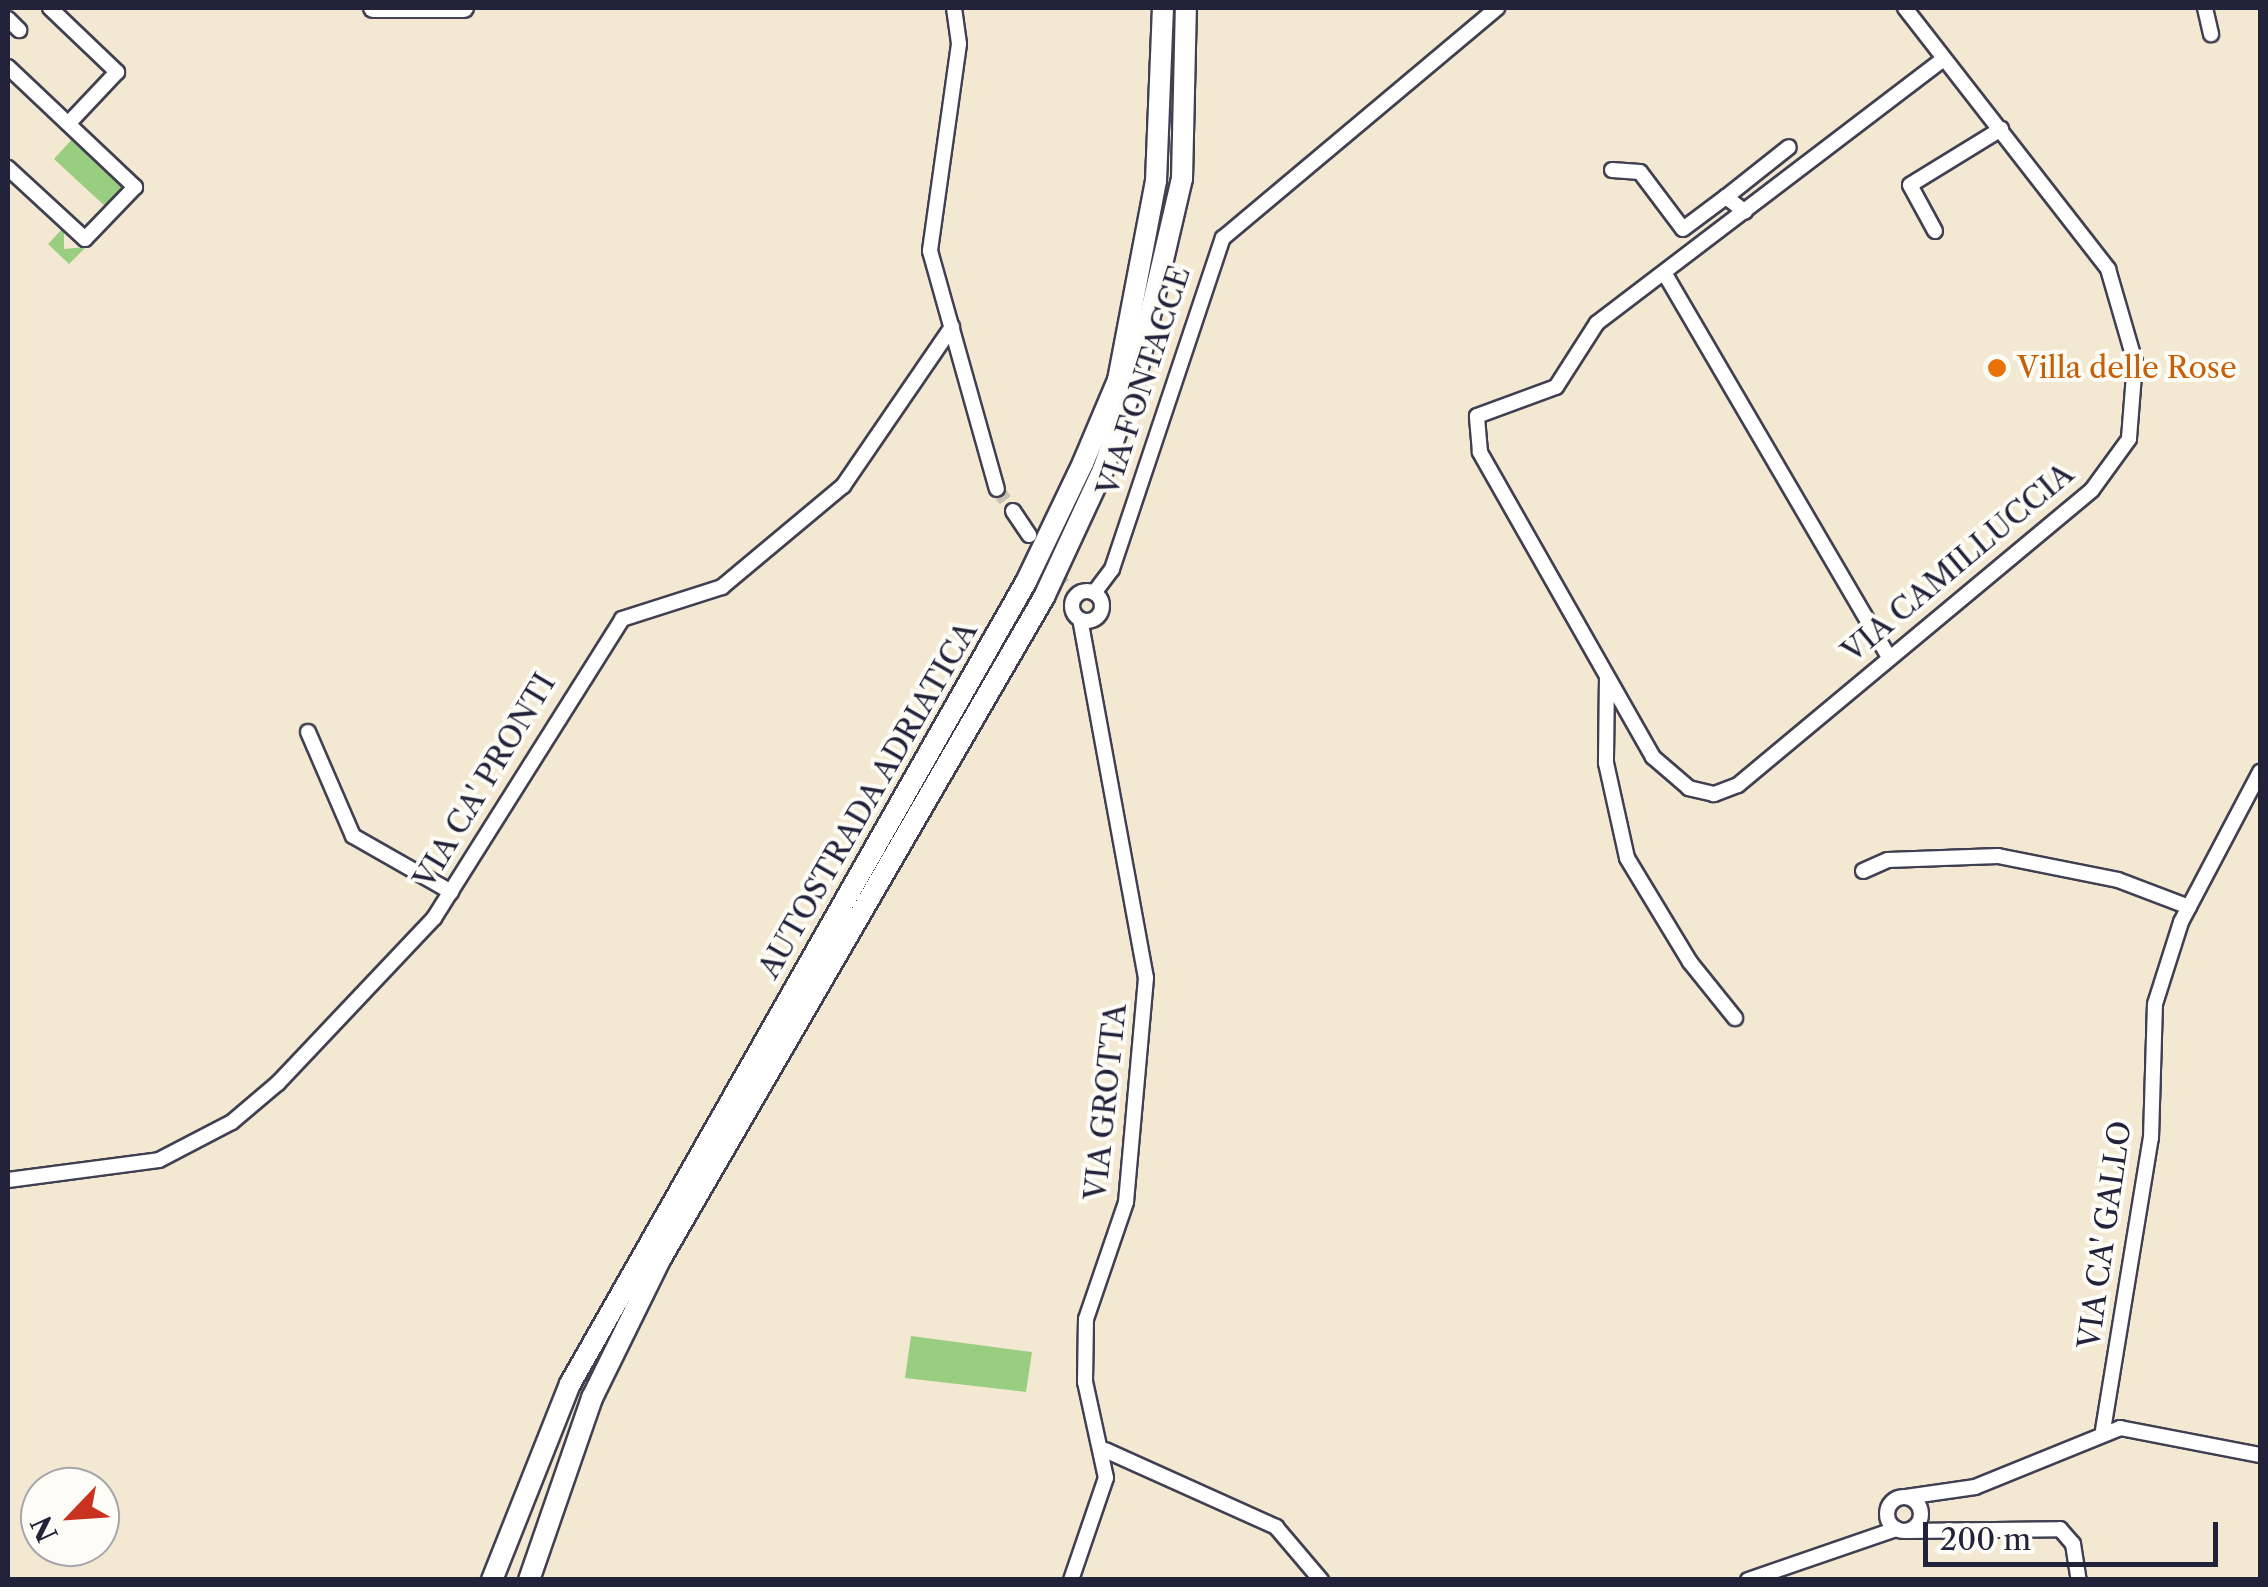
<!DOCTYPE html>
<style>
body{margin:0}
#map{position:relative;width:2268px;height:1587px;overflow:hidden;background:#f3e9d2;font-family:"Libre Caslon Text",serif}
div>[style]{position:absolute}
.green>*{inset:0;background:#99ce80}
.minor-tunnel>*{height:14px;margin-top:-7px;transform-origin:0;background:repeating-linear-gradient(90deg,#c9c1b4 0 14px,transparent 0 21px)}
.roads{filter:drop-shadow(2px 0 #414052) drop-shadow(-2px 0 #414052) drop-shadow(0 2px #414052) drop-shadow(0 -2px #414052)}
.minor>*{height:14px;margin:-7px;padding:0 7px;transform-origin:7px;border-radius:7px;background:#fff}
.minor>.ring{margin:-7px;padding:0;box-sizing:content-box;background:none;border:14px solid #fff;border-radius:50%}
.major>*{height:18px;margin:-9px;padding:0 9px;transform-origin:9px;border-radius:9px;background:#fff}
.highway>*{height:20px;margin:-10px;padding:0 10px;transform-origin:10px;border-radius:10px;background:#fff}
.dots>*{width:28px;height:28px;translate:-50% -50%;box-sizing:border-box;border:5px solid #fdfcf7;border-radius:50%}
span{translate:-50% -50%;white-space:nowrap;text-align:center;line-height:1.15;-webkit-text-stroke:8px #fdfcf7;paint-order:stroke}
.food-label{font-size:30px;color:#c56008}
.left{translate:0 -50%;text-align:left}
.street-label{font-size:30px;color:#22223b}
.frame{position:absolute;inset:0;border:10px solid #22223b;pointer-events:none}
.north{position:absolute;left:20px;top:1467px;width:100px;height:100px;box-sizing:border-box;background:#fdfcf7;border:2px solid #a5a5ac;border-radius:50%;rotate:245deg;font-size:28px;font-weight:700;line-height:40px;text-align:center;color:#22223b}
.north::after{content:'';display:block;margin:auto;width:35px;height:45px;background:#c8321e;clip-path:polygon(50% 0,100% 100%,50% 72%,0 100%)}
.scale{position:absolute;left:1923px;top:1522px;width:295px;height:45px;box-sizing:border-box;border:5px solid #22223b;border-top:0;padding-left:12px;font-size:30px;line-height:35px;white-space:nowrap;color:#22223b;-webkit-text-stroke:8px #fdfcf7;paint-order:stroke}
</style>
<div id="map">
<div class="green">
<div style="clip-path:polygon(75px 136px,128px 186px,107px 208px,54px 159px)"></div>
<div style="clip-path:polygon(64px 227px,64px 249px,86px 247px,69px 264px,48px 244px)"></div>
<div style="clip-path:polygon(911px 1336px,1032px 1352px,1026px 1392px,905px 1378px)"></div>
</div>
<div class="minor-tunnel">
<div style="left:997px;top:489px;width:27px;rotate:54deg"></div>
<div style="left:1038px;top:547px;width:45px;rotate:56deg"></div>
</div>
<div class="roads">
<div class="minor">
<div style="left:50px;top:8px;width:93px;rotate:43.7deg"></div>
<div style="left:117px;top:72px;width:71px;rotate:133.3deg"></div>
<div style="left:954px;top:8px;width:36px;rotate:82deg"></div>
<div style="left:959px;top:44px;width:209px;rotate:98deg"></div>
<div style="left:930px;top:251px;width:247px;rotate:74.3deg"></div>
<div style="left:1905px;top:8px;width:331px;rotate:52.1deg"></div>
<div style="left:2108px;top:269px;width:97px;rotate:73.8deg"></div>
<div style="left:2135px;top:362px;width:77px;rotate:94.5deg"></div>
<div style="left:2129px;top:439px;width:63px;rotate:126deg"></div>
<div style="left:2092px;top:490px;width:461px;rotate:140.2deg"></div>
<div style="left:1738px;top:785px;width:26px;rotate:159deg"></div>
<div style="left:1714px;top:794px;width:26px;rotate:-167deg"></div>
<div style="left:1689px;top:788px;width:48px;rotate:-139.3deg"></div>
<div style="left:1653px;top:757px;width:351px;rotate:-119.6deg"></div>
<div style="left:1480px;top:452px;width:36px;rotate:-95deg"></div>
<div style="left:1477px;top:416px;width:84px;rotate:-20.2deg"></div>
<div style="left:1556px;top:387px;width:76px;rotate:-57.4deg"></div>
<div style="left:1597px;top:323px;width:435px;rotate:-37.3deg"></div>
<div style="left:2205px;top:8px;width:27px;rotate:77deg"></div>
<div style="left:8px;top:19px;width:16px;rotate:45deg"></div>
<div style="left:8px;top:67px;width:175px;rotate:43.4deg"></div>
<div style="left:135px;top:187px;width:72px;rotate:133.9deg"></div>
<div style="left:85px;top:239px;width:105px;rotate:-137.3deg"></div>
<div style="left:1612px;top:170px;width:28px;rotate:4deg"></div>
<div style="left:1640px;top:172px;width:71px;rotate:53deg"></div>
<div style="left:1683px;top:229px;width:54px;rotate:-36.7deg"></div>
<div style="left:1726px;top:197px;width:24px;rotate:38deg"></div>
<div style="left:1726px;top:197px;width:80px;rotate:-38.4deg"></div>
<div style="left:1935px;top:231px;width:52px;rotate:-118.5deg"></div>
<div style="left:1910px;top:185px;width:107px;rotate:-31.6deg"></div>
<div style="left:1665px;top:274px;width:441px;rotate:59.7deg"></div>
<div style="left:1013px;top:511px;width:29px;rotate:56deg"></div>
<div class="ring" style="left:1072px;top:591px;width:16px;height:16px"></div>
<div style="left:1094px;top:593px;width:30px;rotate:-53deg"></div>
<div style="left:1112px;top:569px;width:349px;rotate:-71.5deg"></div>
<div style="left:1223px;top:238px;width:358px;rotate:-40deg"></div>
<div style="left:1607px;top:677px;width:86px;rotate:90.7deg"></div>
<div style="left:1606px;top:763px;width:97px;rotate:77.5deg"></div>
<div style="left:1627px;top:858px;width:122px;rotate:58.8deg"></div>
<div style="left:1690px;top:962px;width:72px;rotate:51.2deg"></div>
<div style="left:308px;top:732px;width:113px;rotate:66.6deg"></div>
<div style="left:353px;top:836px;width:113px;rotate:29.7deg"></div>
<div style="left:1863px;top:871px;width:27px;rotate:-24deg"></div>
<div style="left:1888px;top:860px;width:110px;rotate:-2.1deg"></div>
<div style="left:1998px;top:856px;width:122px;rotate:11.3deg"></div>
<div style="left:2118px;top:880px;width:76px;rotate:20.8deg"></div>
<div style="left:8px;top:1180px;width:152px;rotate:-7.5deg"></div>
<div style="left:159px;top:1160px;width:82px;rotate:-27.5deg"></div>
<div style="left:232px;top:1122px;width:60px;rotate:-40.3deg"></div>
<div style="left:278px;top:1083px;width:227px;rotate:-46.6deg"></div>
<div style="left:434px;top:918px;width:353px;rotate:-57.8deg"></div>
<div style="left:622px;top:619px;width:105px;rotate:-17.7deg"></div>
<div style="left:722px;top:587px;width:158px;rotate:-39.9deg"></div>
<div style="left:843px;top:486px;width:193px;rotate:-55.6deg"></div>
<div style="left:2103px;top:1430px;width:296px;rotate:-80.7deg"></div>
<div style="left:2151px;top:1138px;width:134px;rotate:-88.3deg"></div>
<div style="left:2155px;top:1004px;width:86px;rotate:-72.4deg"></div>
<div style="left:2181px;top:922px;width:170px;rotate:-62.2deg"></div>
<div style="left:1105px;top:1450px;width:188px;rotate:24.2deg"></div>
<div style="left:1276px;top:1527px;width:70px;rotate:49.7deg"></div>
<div class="ring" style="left:1887px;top:1497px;width:20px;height:20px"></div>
<div style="left:1906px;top:1497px;width:70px;rotate:-8.2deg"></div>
<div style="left:1975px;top:1487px;width:157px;rotate:-22.1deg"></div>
<div style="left:2120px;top:1428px;width:143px;rotate:10.9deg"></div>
<div style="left:1907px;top:1531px;width:153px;rotate:-0.7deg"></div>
<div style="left:2060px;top:1529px;width:20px;rotate:49deg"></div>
<div style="left:2073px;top:1544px;width:36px;rotate:81deg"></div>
<div style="left:1071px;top:1580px;width:108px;rotate:-71.1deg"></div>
<div style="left:1106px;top:1478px;width:98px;rotate:-102.3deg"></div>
<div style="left:1085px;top:1382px;width:63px;rotate:-89.1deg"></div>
<div style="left:1086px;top:1319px;width:124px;rotate:-71.1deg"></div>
<div style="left:1126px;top:1202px;width:225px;rotate:-84.9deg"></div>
<div style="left:1146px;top:978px;width:364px;rotate:-100.4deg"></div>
<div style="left:1748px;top:1580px;width:157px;rotate:-19deg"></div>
</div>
<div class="major">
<div style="left:373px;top:8px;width:91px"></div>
</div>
<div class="highway">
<div style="left:492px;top:1580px;width:211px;rotate:-68.3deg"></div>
<div style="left:570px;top:1384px;width:923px;rotate:-60.38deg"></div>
<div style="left:1026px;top:582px;width:132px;rotate:-64.4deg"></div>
<div style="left:1083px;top:463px;width:90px;rotate:-67.1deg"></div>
<div style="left:1118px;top:380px;width:203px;rotate:-79.2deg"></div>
<div style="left:1156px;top:181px;width:173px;rotate:-87.7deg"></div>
<div style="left:529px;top:1580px;width:193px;rotate:-70.9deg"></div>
<div style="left:592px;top:1398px;width:156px;rotate:-63.8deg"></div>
<div style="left:661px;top:1258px;width:764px;rotate:-59.91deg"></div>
<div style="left:1044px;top:597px;width:140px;rotate:-65.1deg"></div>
<div style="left:1103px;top:470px;width:100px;rotate:-70.7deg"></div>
<div style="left:1136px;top:376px;width:202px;rotate:-76.9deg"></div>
<div style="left:1182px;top:179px;width:171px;rotate:-88.7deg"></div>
</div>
</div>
<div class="dots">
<div style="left:1997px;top:368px;background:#e8710a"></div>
</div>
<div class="food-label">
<span class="left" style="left:2017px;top:368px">Villa delle Rose</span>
</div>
<div class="street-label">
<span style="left:1144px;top:381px;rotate:-72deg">VIA FONTACCE</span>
<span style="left:1958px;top:563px;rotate:-40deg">VIA CAMILLUCCIA</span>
<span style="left:485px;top:781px;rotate:-59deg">VIA CA' PRONTI</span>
<span style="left:868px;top:800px;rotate:-60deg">AUTOSTRADA ADRIATICA</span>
<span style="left:1106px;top:1102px;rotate:-84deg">VIA GROTTA</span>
<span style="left:2105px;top:1235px;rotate:-82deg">VIA CA' GALLO</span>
</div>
<div class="frame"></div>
<div class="north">N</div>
<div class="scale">200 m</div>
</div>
